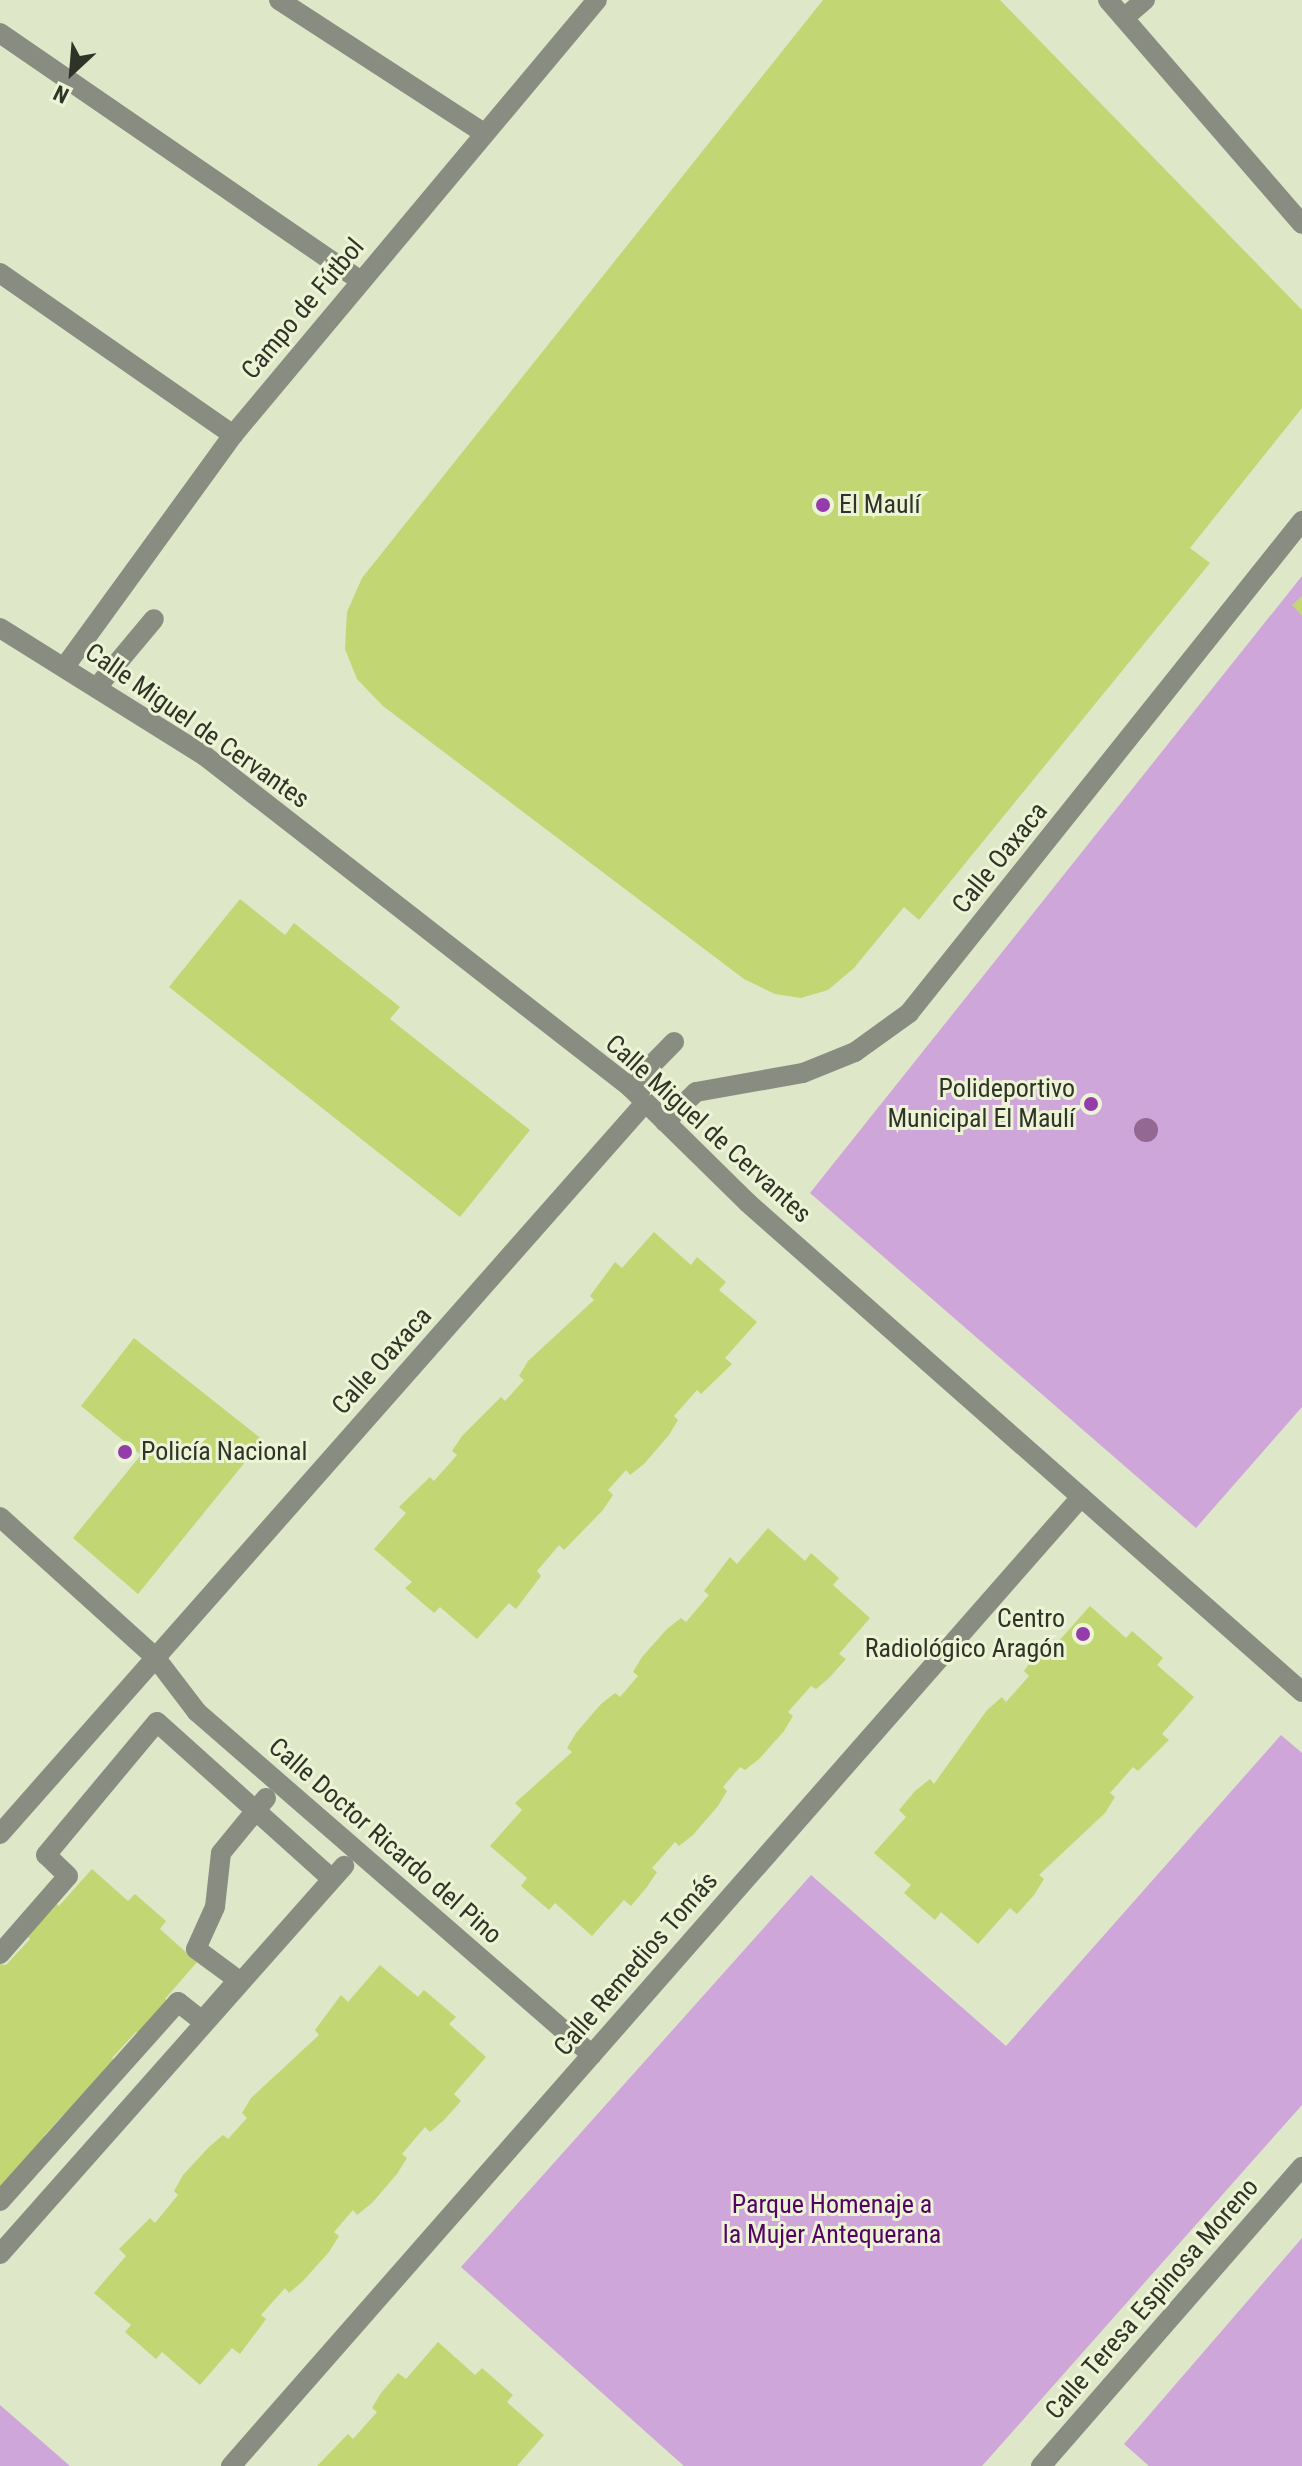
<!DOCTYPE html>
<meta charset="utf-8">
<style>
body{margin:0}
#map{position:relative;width:1302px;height:2466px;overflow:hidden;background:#dfe7c9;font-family:"Roboto Condensed",sans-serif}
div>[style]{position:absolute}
.green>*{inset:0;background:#cea6d9}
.building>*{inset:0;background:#c2d673}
.minor>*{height:20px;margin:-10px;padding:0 10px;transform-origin:10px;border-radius:10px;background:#898c80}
.trees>*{width:24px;height:24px;margin:-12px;border-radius:50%;background:#936993}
.dots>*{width:22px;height:22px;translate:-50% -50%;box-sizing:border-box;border:4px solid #edf4d6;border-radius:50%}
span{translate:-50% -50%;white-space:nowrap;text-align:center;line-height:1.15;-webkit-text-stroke:6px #edf4d6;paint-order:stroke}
.street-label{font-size:26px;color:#303327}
.poi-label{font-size:26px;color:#303327}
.left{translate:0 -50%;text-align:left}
.right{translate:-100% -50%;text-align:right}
.park-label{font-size:26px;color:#550267}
.north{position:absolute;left:32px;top:32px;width:80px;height:80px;-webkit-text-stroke:6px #edf4d6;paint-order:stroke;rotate:206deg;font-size:22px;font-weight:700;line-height:32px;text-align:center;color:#303327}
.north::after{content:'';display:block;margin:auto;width:28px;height:36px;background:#303327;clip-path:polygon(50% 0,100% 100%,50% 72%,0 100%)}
</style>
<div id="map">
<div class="green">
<div style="clip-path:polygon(1302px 576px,1302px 1407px,1196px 1528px,810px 1193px)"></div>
<div style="clip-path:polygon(1281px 1735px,1302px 1753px,1302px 2105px,982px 2466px,684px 2466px,461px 2267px,811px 1875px,1006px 2046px)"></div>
<div style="clip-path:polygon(1302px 2238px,1302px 2466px,1149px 2466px,1124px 2444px)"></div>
<div style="clip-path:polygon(0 2405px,70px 2466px,0 2466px)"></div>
</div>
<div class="building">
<div style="clip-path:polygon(823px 0,1000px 0,1302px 310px,1302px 408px,1190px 548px,1210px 563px,919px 920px,904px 907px,854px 968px,828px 990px,801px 998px,775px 994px,744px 979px,383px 706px,357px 679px,345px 649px,347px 612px,362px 578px)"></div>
<div style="clip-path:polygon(1302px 596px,1302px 616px,1292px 605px)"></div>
<div style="clip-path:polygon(240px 899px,285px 935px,294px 923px,400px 1007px,390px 1019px,530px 1130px,460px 1217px,169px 987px)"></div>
<div style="clip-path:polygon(654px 1232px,691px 1265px,697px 1257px,726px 1282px,719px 1290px,757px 1322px,725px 1358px,732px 1364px,701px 1394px,697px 1390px,674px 1416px,678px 1420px,669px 1435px,644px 1464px,630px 1475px,626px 1470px,608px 1490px,613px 1495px,603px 1510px,564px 1550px,559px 1545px,537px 1571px,541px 1576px,516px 1609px,509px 1603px,477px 1639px,440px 1607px,434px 1613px,405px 1588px,412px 1582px,374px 1549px,406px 1513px,399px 1507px,430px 1477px,434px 1481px,457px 1455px,452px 1451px,462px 1436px,501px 1397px,505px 1401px,524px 1380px,519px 1376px,528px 1361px,594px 1300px,590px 1296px,615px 1262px,622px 1268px)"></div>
<div style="clip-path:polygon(134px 1338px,263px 1440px,138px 1594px,73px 1538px,141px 1455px,81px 1406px)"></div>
<div style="clip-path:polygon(768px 1528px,805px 1561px,811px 1553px,839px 1578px,833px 1585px,870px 1618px,839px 1654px,846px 1659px,829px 1678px,816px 1689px,811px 1686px,788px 1712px,793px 1716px,784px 1731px,759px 1759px,745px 1770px,740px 1767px,723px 1787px,727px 1791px,718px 1806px,693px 1835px,679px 1846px,675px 1842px,652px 1868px,657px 1872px,647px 1887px,631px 1906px,624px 1900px,592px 1936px,555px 1903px,549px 1910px,521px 1886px,527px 1878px,490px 1846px,522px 1810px,515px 1803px,572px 1752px,567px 1748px,576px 1733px,601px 1704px,615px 1693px,620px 1697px,638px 1676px,633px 1672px,642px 1657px,667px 1629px,681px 1618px,686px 1622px,709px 1595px,704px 1591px,730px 1557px,737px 1564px)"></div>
<div style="clip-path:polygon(1090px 1606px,1126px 1638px,1132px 1631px,1163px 1658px,1157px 1665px,1194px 1697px,1162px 1734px,1169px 1740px,1138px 1771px,1133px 1767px,1110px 1793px,1115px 1797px,1105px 1813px,1039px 1875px,1044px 1879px,1034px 1895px,1017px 1914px,1010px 1908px,978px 1944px,941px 1912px,935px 1920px,904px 1893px,911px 1885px,874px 1853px,906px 1817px,899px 1810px,915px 1791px,930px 1779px,934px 1784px,987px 1710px,1002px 1697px,1006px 1702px,1029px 1676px,1024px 1671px,1050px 1636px,1057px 1643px)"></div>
<div style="clip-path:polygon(92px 1869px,128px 1901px,135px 1894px,166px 1921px,160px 1929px,197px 1962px,165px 1999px,172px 2005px,141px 2035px,136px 2032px,112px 2058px,117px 2063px,68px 2119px,63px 2115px,44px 2136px,49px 2141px,0 2197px,0 1964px,6px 1965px,30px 1939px,25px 1934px,52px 1900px,59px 1906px)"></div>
<div style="clip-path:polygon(380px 1965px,418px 1997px,424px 1990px,456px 2017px,449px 2024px,486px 2057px,454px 2094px,461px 2101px,444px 2120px,430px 2132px,425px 2127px,402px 2154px,407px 2158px,397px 2174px,372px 2203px,357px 2215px,353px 2210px,334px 2232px,339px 2236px,329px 2252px,303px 2281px,289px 2293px,285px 2288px,261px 2315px,266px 2319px,240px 2354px,232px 2348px,200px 2385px,162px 2352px,156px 2359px,125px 2332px,131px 2325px,94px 2293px,126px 2256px,119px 2249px,150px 2218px,155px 2223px,178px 2195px,174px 2191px,183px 2175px,209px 2147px,223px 2135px,228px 2139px,247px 2118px,242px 2113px,251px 2098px,319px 2035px,315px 2030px,341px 1995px,348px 2002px)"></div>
<div style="clip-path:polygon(438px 2342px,475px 2375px,482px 2368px,513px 2395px,507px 2402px,544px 2435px,517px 2466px,317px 2466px,348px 2434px,353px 2439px,377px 2412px,372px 2408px,381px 2393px,398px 2373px,406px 2379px)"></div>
</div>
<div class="minor">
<div style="left:279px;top:0;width:244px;rotate:33deg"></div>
<div style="left:1108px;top:0;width:296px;rotate:49.1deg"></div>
<div style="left:1124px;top:18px;width:28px;rotate:-41deg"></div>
<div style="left:0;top:33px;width:437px;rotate:34.5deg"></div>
<div style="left:0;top:273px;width:284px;rotate:34.8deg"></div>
<div style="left:0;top:628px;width:242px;rotate:32deg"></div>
<div style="left:205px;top:756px;width:539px;rotate:37.91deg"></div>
<div style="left:630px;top:1087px;width:165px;rotate:44.5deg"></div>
<div style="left:748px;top:1203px;width:739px;rotate:41.43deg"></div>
<div style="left:66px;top:665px;width:284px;rotate:-54deg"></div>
<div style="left:233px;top:435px;width:567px;rotate:-50.08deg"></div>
<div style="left:98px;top:686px;width:87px;rotate:-50.1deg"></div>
<div style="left:630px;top:1087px;width:63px;rotate:-45.6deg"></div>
<div style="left:665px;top:1122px;width:43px;rotate:-44.1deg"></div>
<div style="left:696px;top:1092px;width:109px;rotate:-10.1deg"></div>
<div style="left:803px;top:1073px;width:56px;rotate:-22deg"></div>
<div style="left:855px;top:1052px;width:67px;rotate:-35.8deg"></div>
<div style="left:909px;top:1013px;width:630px;rotate:-51.38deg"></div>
<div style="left:0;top:1517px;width:209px;rotate:42.1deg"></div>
<div style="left:155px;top:1657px;width:69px;rotate:52.6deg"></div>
<div style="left:197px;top:1712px;width:523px;rotate:40.97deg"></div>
<div style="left:0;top:1834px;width:975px;rotate:-48.58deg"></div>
<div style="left:0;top:1954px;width:103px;rotate:-48.9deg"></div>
<div style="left:68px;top:1876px;width:30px;rotate:-136deg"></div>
<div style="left:46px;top:1855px;width:173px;rotate:-50.2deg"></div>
<div style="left:157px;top:1722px;width:235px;rotate:41.9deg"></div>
<div style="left:0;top:2201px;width:267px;rotate:-48.2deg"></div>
<div style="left:178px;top:2002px;width:31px;rotate:38deg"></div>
<div style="left:202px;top:2021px;width:55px;rotate:-48.7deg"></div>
<div style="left:238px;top:1980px;width:52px;rotate:-143.6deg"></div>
<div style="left:196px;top:1949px;width:46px;rotate:-65.7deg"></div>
<div style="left:215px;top:1907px;width:54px;rotate:-83.7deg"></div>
<div style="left:221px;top:1853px;width:71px;rotate:-50.7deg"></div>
<div style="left:0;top:2254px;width:519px;rotate:-48.44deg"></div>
<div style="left:231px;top:2466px;width:1289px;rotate:-48.74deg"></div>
<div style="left:1041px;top:2466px;width:397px;rotate:-48.9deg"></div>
</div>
<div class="trees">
<div style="left:1146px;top:1130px"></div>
</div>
<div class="dots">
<div style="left:823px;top:505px;background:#943daa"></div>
<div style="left:1091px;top:1104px;background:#943daa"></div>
<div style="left:125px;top:1452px;background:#943daa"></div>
<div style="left:1083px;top:1634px;background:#943daa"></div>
</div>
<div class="street-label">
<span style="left:303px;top:309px;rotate:-50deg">Campo de Fútbol</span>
<span style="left:197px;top:726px;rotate:35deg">Calle Miguel de Cervantes</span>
<span style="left:1000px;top:858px;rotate:-51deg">Calle Oaxaca</span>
<span style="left:708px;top:1129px;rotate:42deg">Calle Miguel de Cervantes</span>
<span style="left:382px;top:1361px;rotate:-48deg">Calle Oaxaca</span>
<span style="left:385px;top:1841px;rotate:41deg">Calle Doctor Ricardo del Pino</span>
<span style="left:636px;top:1964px;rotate:-49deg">Calle Remedios Tomás</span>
<span style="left:1152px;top:2299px;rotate:-49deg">Calle Teresa Espinosa Moreno</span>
</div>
<div class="poi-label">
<span class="left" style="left:839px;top:505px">El Maulí</span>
<span class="right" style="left:1075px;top:1104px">Polideportivo<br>Municipal El Maulí</span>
<span class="left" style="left:141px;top:1452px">Policía Nacional</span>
<span class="right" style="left:1065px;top:1634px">Centro<br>Radiológico Aragón</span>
</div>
<div class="park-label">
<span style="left:832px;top:2220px">Parque Homenaje a<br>la Mujer Antequerana</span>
</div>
<div class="north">N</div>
</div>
